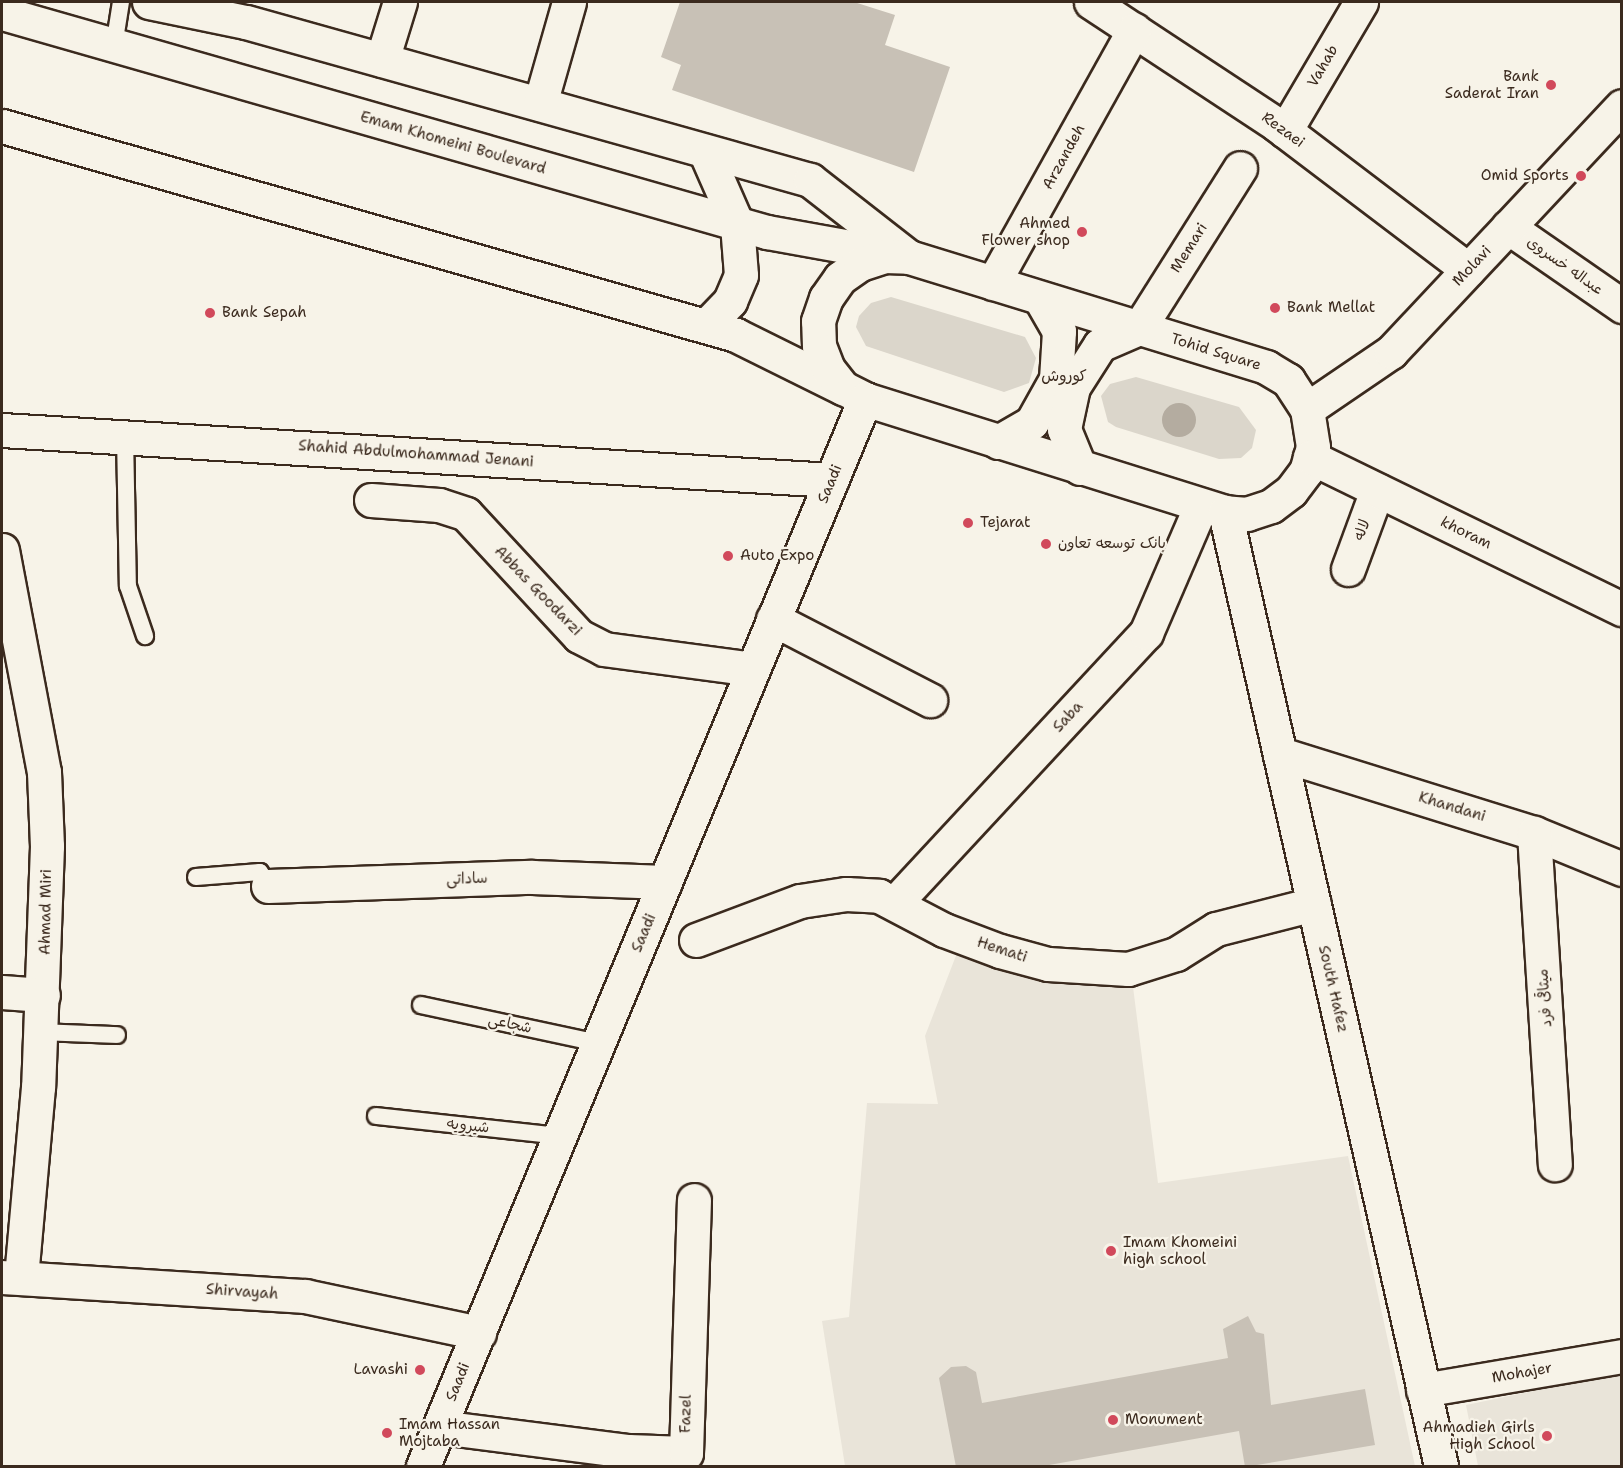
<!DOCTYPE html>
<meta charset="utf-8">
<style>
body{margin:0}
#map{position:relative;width:1623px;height:1468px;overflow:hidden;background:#f7f3e8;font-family:"Shantell Sans","Playpen Sans Arabic",sans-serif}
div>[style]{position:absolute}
.built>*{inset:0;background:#e9e4d9}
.green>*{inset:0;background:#dbd6cb}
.water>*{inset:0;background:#b4aca0}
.round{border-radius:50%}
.building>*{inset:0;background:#c8c1b6}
.roads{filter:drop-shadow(2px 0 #3b2a1e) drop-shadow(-2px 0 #3b2a1e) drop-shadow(0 2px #3b2a1e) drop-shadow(0 -2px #3b2a1e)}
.lane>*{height:16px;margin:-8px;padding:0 8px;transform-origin:8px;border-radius:8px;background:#f7f3e8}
.street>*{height:33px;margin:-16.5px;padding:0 16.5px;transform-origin:16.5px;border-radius:16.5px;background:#f7f3e8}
.secondary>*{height:33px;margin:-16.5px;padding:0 16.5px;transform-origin:16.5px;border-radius:16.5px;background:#f7f3e8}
.dots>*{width:16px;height:16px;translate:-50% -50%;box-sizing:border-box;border:3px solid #f7f3e8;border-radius:50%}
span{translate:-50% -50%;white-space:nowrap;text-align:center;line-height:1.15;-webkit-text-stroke:4.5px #f7f3e8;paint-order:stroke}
.street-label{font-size:15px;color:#3b2a1e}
.poi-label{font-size:15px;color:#3b2a1e}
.right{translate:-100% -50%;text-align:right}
.left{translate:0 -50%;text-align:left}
.neighbourhood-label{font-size:16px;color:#3b2a1e}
.frame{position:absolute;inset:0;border:3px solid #3b2a1e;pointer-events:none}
</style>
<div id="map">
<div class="built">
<div style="clip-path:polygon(957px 953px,1084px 982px,1132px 979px,1158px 1183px,1348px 1156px,1415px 1466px,845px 1466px,822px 1321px,849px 1317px,867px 1103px,938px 1104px,925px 1036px)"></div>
<div style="clip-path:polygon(1621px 1373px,1621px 1466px,1478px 1466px,1466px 1405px)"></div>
</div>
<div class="green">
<div style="clip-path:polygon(891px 297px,1025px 337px,1036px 358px,1029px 383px,1004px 392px,866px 346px,856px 327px,859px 316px,871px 303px)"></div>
<div style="clip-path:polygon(1136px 377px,1239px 407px,1256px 430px,1252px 448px,1241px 458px,1219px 459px,1116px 427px,1108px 422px,1101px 396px,1110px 384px)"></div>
</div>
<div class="water">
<div class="round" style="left:1162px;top:403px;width:34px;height:34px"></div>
</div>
<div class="building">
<div style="clip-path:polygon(680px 2px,854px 2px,895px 15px,885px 45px,950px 67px,914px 172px,672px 90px,681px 65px,661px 57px)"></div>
<div style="clip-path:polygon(1248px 1316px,1256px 1332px,1264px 1334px,1271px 1405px,1365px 1389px,1375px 1445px,1245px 1467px,1239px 1431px,1038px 1467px,956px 1467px,939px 1378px,951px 1367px,966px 1366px,976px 1372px,982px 1403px,1228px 1358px,1223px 1329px)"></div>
</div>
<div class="roads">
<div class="lane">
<div style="left:114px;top:46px;width:45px;rotate:-81deg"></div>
<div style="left:125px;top:436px;width:150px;rotate:88.9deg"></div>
<div style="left:128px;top:586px;width:53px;rotate:71.2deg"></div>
<div style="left:196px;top:877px;width:64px;rotate:-4.5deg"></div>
<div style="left:260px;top:872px;width:16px;rotate:60deg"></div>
<div style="left:421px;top:1005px;width:182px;rotate:12.1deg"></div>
<div style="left:41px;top:1032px;width:76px;rotate:2.3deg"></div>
<div style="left:376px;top:1116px;width:185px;rotate:6.2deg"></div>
</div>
<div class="street">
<div style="left:149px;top:2px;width:99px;rotate:11.7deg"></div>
<div style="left:246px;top:22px;width:586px;rotate:15.65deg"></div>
<div style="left:810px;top:180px;width:125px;rotate:37.9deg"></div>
<div style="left:1091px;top:2px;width:222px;rotate:33.4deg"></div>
<div style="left:1276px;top:124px;width:241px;rotate:37.2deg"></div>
<div style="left:382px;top:60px;width:61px;rotate:-72.8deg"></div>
<div style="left:540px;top:104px;width:106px;rotate:-74.1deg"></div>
<div style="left:1285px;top:131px;width:150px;rotate:-59.5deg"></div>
<div style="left:705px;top:151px;width:80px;rotate:66.3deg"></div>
<div style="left:1508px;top:227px;width:139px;rotate:34.7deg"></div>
<div style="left:993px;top:283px;width:290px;rotate:-60.9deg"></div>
<div style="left:1139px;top:328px;width:189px;rotate:-57.7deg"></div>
<div style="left:2px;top:430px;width:831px;rotate:3.45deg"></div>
<div style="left:371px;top:500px;width:68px;rotate:4.2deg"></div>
<div style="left:439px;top:505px;width:28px;rotate:18deg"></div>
<div style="left:466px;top:514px;width:166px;rotate:47.2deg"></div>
<div style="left:579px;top:636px;width:28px;rotate:27deg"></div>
<div style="left:604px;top:649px;width:150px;rotate:7.6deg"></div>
<div style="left:2px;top:550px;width:226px;rotate:79.3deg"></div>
<div style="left:44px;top:772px;width:74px;rotate:87.7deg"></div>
<div style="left:47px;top:846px;width:241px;rotate:92.1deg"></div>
<div style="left:38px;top:1087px;width:191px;rotate:95.1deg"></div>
<div style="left:1348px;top:569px;width:84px;rotate:-69.8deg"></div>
<div style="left:773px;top:619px;width:177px;rotate:27.3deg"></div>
<div style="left:1280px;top:754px;width:266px;rotate:17.3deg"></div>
<div style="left:1534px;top:833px;width:95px;rotate:22.2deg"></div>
<div style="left:1534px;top:833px;width:332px;rotate:86.4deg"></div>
<div style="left:268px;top:886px;width:264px;rotate:-2deg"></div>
<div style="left:532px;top:877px;width:133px;rotate:2.2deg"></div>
<div style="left:895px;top:903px;width:369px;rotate:-47.1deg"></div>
<div style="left:1146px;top:633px;width:139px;rotate:-66.7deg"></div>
<div style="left:696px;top:940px;width:111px;rotate:-20.6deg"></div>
<div style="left:800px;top:901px;width:47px;rotate:-8.7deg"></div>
<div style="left:846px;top:894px;width:33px;rotate:3deg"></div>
<div style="left:879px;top:896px;width:73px;rotate:27.6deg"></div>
<div style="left:944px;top:930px;width:60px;rotate:20.6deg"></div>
<div style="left:1000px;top:951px;width:50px;rotate:15.2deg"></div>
<div style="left:1048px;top:964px;width:80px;rotate:3.6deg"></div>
<div style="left:1128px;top:969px;width:50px;rotate:-17.4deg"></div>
<div style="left:1176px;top:954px;width:47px;rotate:-32deg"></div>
<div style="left:1216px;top:929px;width:101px;rotate:-14.3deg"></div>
<div style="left:2px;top:992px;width:41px;rotate:4.2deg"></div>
<div style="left:2px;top:1277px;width:304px;rotate:3.6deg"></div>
<div style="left:305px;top:1296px;width:178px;rotate:12deg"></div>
<div style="left:1423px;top:1390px;width:202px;rotate:-9.7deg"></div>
<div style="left:440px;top:1427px;width:190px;rotate:7.3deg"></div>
<div style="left:628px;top:1451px;width:58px;rotate:2deg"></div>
<div style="left:686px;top:1453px;width:253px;rotate:-88.2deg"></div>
</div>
<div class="secondary">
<div style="left:2px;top:13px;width:796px;rotate:15.98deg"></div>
<div style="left:767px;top:232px;width:124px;rotate:10.2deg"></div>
<div style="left:2px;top:126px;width:763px;rotate:15.89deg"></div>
<div style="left:736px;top:335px;width:119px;rotate:26.4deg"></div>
<div style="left:884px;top:256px;width:25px;rotate:2deg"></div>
<div style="left:909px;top:257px;width:374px;rotate:17.1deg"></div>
<div style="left:1266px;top:367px;width:26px;rotate:31deg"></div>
<div style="left:1288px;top:380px;width:35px;rotate:57deg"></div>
<div style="left:1307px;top:409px;width:38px;rotate:81deg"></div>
<div style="left:1313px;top:447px;width:25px;rotate:106deg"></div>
<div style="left:1306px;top:471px;width:25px;rotate:127deg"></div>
<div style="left:1291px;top:491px;width:25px;rotate:143deg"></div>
<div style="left:1271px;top:506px;width:25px;rotate:162deg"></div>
<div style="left:1247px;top:514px;width:22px;rotate:-175deg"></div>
<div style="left:1225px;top:512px;width:377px;rotate:-162.6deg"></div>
<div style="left:865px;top:399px;width:25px;rotate:-153deg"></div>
<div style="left:843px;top:388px;width:24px;rotate:-128deg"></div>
<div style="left:828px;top:369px;width:25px;rotate:-111deg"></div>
<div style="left:819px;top:346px;width:25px;rotate:-92deg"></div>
<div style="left:818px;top:321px;width:24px;rotate:-71deg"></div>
<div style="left:826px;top:298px;width:24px;rotate:-55deg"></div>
<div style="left:840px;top:278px;width:24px;rotate:-35deg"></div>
<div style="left:860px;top:264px;width:25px;rotate:-18deg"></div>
<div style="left:706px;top:326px;width:35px;rotate:-46deg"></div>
<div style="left:730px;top:301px;width:28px;rotate:-67deg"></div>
<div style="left:741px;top:275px;width:51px;rotate:-94.5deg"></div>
<div style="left:1307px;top:409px;width:102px;rotate:-34.2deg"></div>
<div style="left:1391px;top:352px;width:337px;rotate:-46.8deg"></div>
<div style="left:998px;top:442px;width:39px;rotate:-30deg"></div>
<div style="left:1032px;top:422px;width:49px;rotate:-60.8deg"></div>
<div style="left:1056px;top:379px;width:48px;rotate:-86.4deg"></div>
<div style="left:1059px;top:331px;width:38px;rotate:-120deg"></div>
<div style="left:1310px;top:457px;width:347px;rotate:26deg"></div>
<div style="left:1080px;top:468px;width:42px;rotate:-112.3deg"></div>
<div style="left:1064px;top:429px;width:43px;rotate:-77.9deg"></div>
<div style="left:1073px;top:387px;width:50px;rotate:-57.3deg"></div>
<div style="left:1100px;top:345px;width:43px;rotate:-23.6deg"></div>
<div style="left:1225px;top:512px;width:978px;rotate:77.24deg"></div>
<div style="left:423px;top:1466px;width:1155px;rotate:-67.5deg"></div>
</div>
</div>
<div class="dots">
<div style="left:1551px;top:85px;background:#d1495b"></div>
<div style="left:1581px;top:176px;background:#d1495b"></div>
<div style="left:1082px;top:232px;background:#d1495b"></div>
<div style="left:1275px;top:308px;background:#d1495b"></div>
<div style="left:210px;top:313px;background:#d1495b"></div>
<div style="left:968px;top:523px;background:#d1495b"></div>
<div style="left:1046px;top:544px;background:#d1495b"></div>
<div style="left:728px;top:556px;background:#d1495b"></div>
<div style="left:1111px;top:1251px;background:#d1495b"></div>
<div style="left:420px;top:1370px;background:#d1495b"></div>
<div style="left:1113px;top:1420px;background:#d1495b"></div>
<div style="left:387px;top:1433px;background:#d1495b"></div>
<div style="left:1547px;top:1436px;background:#d1495b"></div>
</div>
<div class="street-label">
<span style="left:1323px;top:66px;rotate:-60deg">Vahab</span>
<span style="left:1283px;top:130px;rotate:36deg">Rezaei</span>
<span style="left:453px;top:143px;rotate:16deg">Emam Khomeini Boulevard</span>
<span style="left:1064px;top:157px;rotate:-61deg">Arzandeh</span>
<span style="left:1189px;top:248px;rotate:-58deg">Memari</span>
<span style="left:1472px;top:266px;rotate:-47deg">Molavi</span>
<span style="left:1565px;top:266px;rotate:35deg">عبداله خسروی</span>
<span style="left:1216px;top:352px;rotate:17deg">Tohid Square</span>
<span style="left:416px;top:454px;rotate:4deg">Shahid Abdulmohammad Jenani</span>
<span style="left:830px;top:484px;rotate:-67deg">Saadi</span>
<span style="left:1362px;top:530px;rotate:-70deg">لاله</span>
<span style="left:1466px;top:533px;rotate:26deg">khoram</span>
<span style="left:538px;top:591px;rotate:46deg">Abbas Goodarzi</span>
<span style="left:1068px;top:717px;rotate:-47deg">Saba</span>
<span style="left:1452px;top:807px;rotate:17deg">Khandani</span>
<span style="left:467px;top:879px;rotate:-2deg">ساداتی</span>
<span style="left:46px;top:912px;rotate:-89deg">Ahmad Miri</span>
<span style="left:644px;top:933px;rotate:-67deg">Saadi</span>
<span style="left:1002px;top:950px;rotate:18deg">Hemati</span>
<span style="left:1333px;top:989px;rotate:77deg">South Hafez</span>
<span style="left:1545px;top:998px;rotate:-94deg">میثاقی فرد</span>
<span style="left:510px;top:1024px;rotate:12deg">شجاعی</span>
<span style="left:468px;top:1126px;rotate:6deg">شیرویه</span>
<span style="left:242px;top:1292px;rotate:4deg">Shirvayah</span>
<span style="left:1522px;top:1373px;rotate:-10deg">Mohajer</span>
<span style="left:458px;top:1382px;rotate:-68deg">Saadi</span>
<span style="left:686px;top:1414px;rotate:-89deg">Fazel</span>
</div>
<div class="poi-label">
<span class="right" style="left:1539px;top:85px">Bank<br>Saderat Iran</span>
<span class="right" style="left:1569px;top:176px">Omid Sports</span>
<span class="right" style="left:1070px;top:232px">Ahmed<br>Flower shop</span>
<span class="left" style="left:1287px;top:308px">Bank Mellat</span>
<span class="left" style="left:222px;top:313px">Bank Sepah</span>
<span class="left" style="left:980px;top:523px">Tejarat</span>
<span class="left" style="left:1058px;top:544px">بانک توسعه تعاون</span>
<span class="left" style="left:740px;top:556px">Auto Expo</span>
<span class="left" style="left:1123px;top:1251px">Imam Khomeini<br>high school</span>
<span class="right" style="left:408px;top:1370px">Lavashi</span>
<span class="left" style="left:1125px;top:1420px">Monument</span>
<span class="left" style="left:399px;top:1433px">Imam Hassan<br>Mojtaba</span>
<span class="right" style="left:1535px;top:1436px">Ahmadieh Girls<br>High School</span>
</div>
<div class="neighbourhood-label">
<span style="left:1064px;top:376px">کوروش</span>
</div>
<div class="frame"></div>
</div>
